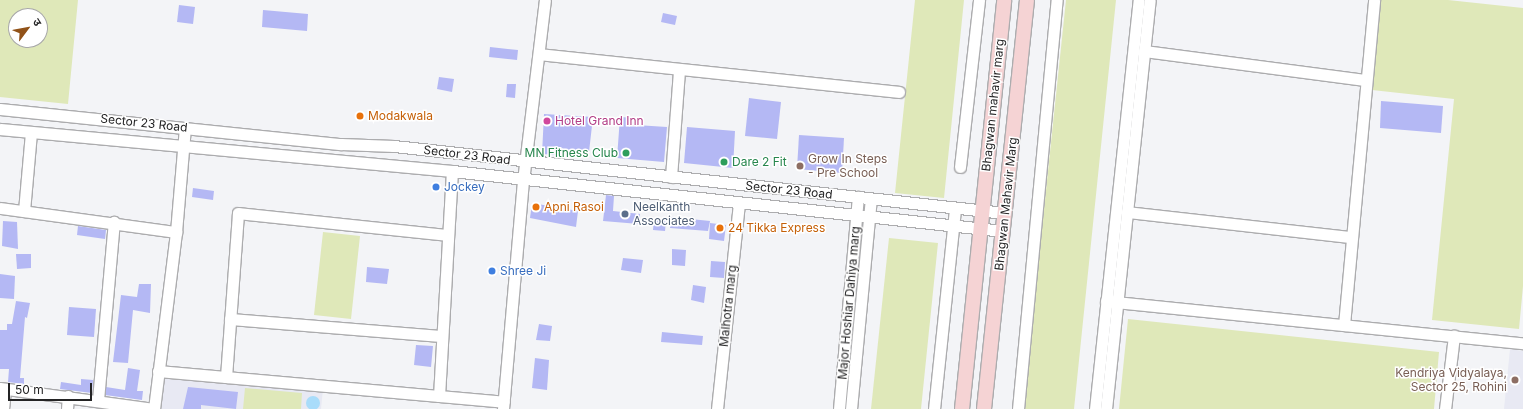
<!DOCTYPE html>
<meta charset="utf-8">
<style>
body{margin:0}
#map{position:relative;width:1523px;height:409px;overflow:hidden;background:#f3f4f7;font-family:Inter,"Noto Sans Devanagari",sans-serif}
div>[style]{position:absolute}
.built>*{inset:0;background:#e8e9f3}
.green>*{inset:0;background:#dfe8b9}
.water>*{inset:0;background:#a9dcfa}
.round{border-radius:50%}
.building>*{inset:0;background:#b4b8f4}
.roads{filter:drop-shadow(1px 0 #acacae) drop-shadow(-1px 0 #acacae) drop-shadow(0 1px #acacae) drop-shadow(0 -1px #acacae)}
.minor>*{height:11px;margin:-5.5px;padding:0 5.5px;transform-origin:5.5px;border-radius:5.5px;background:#fff}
.major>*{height:14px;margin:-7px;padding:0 7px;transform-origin:7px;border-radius:7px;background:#f5d3d4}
.dots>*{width:11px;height:11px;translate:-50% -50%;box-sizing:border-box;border:2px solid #fff;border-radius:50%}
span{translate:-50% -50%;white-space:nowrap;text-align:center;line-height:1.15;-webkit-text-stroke:3px #fff;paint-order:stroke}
.street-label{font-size:12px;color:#242425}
.food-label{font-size:12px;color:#c56008}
.left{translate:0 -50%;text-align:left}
.hotel-label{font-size:12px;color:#b23c85}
.leisure-label{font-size:12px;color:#27864d}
.right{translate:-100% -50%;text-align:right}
.education-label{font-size:12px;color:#785e54}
.shop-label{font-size:12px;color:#366cbe}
.service-label{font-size:12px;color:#4e5e75}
.north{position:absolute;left:8px;top:8px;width:40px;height:40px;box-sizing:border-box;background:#fff;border:1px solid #a7a7a8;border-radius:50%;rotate:58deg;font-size:11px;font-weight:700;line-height:16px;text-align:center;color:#242425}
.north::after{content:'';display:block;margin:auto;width:14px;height:18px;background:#915218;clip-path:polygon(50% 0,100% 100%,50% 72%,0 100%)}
.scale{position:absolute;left:8px;top:383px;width:84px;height:18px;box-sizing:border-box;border:2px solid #242425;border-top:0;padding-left:5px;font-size:12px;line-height:14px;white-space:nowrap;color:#242425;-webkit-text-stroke:3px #fff;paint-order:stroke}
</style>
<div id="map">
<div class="built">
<div style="clip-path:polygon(1510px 349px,1523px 351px,1523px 409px,1504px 409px)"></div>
<div style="clip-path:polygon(162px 372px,323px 389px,321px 409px,158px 409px)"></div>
</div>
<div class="green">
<div style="clip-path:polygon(evenodd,0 0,78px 0,68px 104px,0 97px,0 0,16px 16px,40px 16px,40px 40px,16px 40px,16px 16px)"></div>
<div style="clip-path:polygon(915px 0,964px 0,944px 198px,895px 193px)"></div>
<div style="clip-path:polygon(1066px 0,1116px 0,1074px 409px,1023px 409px)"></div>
<div style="clip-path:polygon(1381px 0,1448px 0,1523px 8px,1523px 286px,1519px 329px,1432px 320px,1454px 99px,1372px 90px)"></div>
<div style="clip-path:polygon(323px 232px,360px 236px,351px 319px,314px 315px)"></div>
<div style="clip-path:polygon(889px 238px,938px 243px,921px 409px,871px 409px)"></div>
<div style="clip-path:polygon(1128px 319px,1439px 352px,1434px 409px,1119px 409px)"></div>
<div style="clip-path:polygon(245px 388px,302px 393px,301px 409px,243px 409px)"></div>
</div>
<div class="water">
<div class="round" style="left:306px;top:396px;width:14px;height:14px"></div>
</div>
<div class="building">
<div style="clip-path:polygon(179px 5px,195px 7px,193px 24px,177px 22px)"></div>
<div style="clip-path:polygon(263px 10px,308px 14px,307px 31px,262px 27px)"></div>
<div style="clip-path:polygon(663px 13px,677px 16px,675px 25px,661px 22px)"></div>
<div style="clip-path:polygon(490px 47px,518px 50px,517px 60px,489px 57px)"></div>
<div style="clip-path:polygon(439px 77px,454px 79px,452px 92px,437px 89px)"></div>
<div style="clip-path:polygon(507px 84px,516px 84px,515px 98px,506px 97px)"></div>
<div style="clip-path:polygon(749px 98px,781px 102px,777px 139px,745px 136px)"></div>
<div style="clip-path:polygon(1381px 101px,1443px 106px,1441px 133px,1380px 128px)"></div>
<div style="clip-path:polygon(544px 114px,593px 117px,589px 152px,558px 149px,558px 155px,542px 154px)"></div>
<div style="clip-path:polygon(620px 117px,636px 118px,636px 125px,667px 127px,664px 162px,617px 158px)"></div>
<div style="clip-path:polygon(687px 127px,735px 131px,733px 168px,684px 163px)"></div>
<div style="clip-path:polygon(799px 135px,844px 138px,842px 173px,797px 169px)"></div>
<div style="clip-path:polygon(193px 188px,214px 191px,213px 200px,192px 197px)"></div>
<div style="clip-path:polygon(606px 195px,614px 196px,613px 211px,640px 214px,639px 224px,603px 221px)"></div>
<div style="clip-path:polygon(532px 203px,578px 211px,576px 227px,530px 218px)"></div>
<div style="clip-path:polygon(671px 217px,710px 221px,708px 231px,670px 228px)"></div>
<div style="clip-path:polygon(654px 219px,666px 221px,665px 231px,653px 230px)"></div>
<div style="clip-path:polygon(3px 221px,17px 222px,18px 249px,2px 246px)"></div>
<div style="clip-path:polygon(710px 223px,726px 225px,724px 241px,709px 239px)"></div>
<div style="clip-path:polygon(78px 226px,106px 230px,105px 239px,77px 235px)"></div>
<div style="clip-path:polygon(672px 249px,686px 250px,685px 266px,672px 265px)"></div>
<div style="clip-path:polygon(16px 254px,31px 254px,31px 268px,17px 269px)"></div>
<div style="clip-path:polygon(623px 258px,643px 260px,641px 273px,621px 270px)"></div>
<div style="clip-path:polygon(711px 261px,725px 262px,724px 278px,710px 277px)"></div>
<div style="clip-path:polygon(367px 267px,389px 269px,387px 284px,366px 282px)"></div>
<div style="clip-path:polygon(0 274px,15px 276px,14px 299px,0 298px)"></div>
<div style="clip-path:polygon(139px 284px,151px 284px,150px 313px,133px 310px,128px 363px,113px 362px,121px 295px,137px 297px)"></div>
<div style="clip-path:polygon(693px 285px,706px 287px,704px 303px,691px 300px)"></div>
<div style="clip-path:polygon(16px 301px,30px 303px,27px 318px,25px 317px,20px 378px,24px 378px,24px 384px,8px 382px,9px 369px,0 369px,0 330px,7px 330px,7px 324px,12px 324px)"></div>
<div style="clip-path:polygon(69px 307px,96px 309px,94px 337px,67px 335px)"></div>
<div style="clip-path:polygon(539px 324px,552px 326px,550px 341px,536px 340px)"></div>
<div style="clip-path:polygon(662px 332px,703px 336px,702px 345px,661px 342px)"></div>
<div style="clip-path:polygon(416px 345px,433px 346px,431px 367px,414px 365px)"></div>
<div style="clip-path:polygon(535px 358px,549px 360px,547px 390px,532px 388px)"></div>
<div style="clip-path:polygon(128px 368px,140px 370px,137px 391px,143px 391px,142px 400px,105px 395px,106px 387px,125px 390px)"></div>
<div style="clip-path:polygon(81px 379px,93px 380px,92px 393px,60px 389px,61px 382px,81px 385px)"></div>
<div style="clip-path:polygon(188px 387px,238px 392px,236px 409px,201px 405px,201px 409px,183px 409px)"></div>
</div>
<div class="roads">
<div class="minor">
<div style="left:1144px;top:51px;width:223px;rotate:7.5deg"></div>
<div style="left:539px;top:54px;width:362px;rotate:6deg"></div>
<div style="left:0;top:109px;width:343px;rotate:5.9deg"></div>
<div style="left:341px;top:144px;width:53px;rotate:2.2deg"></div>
<div style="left:394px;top:146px;width:615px;rotate:6.26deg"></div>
<div style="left:0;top:129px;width:454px;rotate:5.3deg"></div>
<div style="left:452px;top:171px;width:554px;rotate:6.21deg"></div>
<div style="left:960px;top:167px;width:168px;rotate:-83.5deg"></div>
<div style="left:671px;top:177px;width:107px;rotate:-85.7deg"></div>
<div style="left:0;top:208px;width:178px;rotate:7.8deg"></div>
<div style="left:24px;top:211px;width:78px;rotate:-84.9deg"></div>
<div style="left:1127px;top:212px;width:225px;rotate:6.4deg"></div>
<div style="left:1106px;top:301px;width:419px;rotate:5.8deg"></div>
<div style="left:230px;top:319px;width:212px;rotate:4.6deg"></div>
<div style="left:1344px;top:325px;width:326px;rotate:-84.7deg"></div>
<div style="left:158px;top:371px;width:347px;rotate:5.1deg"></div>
<div style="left:226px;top:377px;width:164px;rotate:-85.8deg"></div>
<div style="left:238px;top:213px;width:211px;rotate:6deg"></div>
<div style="left:0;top:388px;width:155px;rotate:7.8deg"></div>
<div style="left:439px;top:396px;width:225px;rotate:-86.7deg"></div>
<div style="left:98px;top:400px;width:179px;rotate:-84.9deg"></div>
<div style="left:3px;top:409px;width:20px;rotate:-84deg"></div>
<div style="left:67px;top:409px;width:13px;rotate:-86deg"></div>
<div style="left:154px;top:409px;width:178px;rotate:-82.9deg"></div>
<div style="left:176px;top:232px;width:104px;rotate:-85.1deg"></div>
<div style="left:503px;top:409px;width:229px;rotate:-85deg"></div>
<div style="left:523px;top:181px;width:182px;rotate:-83.1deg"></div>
<div style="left:717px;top:409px;width:206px;rotate:-83.9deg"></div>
<div style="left:839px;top:409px;width:213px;rotate:-84.9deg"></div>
<div style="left:851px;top:409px;width:211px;rotate:-84.6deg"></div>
<div style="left:934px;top:409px;width:202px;rotate:-84deg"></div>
<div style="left:1018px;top:409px;width:411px;rotate:-84.6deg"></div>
<div style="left:1095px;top:409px;width:411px;rotate:-83.9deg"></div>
<div style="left:1106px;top:409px;width:411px;rotate:-83.9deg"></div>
<div style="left:1445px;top:409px;width:74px;rotate:-83deg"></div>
</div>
<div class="major">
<div style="left:962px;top:409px;width:411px;rotate:-84.1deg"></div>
<div style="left:984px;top:409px;width:411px;rotate:-84deg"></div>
</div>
</div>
<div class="dots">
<div style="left:360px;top:116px;background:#e8710a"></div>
<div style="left:547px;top:121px;background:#d1479c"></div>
<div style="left:626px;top:153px;background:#2e9e5b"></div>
<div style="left:724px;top:162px;background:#2e9e5b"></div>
<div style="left:800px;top:166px;background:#8d6e63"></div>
<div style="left:436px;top:187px;background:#3f7fe0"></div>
<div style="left:536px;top:207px;background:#e8710a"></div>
<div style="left:625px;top:214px;background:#5c6f8a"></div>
<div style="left:720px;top:228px;background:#e8710a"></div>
<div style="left:492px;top:271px;background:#3f7fe0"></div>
<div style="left:1515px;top:380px;background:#8d6e63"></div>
</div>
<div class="street-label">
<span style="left:993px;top:105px;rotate:-84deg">Bhagwan mahavir marg</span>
<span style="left:144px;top:123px;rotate:6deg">Sector 23 Road</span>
<span style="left:467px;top:155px;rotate:7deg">Sector 23 Road</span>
<span style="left:789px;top:190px;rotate:6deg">Sector 23 Road</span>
<span style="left:1006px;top:204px;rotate:-84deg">Bhagwan Mahavir Marg</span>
<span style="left:849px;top:303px;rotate:-85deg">Major Hoshiar Dahiya marg</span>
<span style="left:728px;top:306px;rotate:-84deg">Malhotra marg</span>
</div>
<div class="food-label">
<span class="left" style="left:368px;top:116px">Modakwala</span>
<span class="left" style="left:544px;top:207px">Apni Rasoi</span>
<span class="left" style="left:728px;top:228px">24 Tikka Express</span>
</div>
<div class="hotel-label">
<span class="left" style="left:555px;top:121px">Hotel Grand Inn</span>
</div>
<div class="leisure-label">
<span class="right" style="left:618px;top:153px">MN Fitness Club</span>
<span class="left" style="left:732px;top:162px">Dare 2 Fit</span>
</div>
<div class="education-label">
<span class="left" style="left:808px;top:166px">Grow In Steps<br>- Pre School</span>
<span class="right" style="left:1507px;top:380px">Kendriya Vidyalaya,<br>Sector 25, Rohini</span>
</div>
<div class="shop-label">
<span class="left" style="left:444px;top:187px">Jockey</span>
<span class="left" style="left:500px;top:271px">Shree Ji</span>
</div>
<div class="service-label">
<span class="left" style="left:633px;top:214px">Neelkanth<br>Associates</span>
</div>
<div class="north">उ</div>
<div class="scale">50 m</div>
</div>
